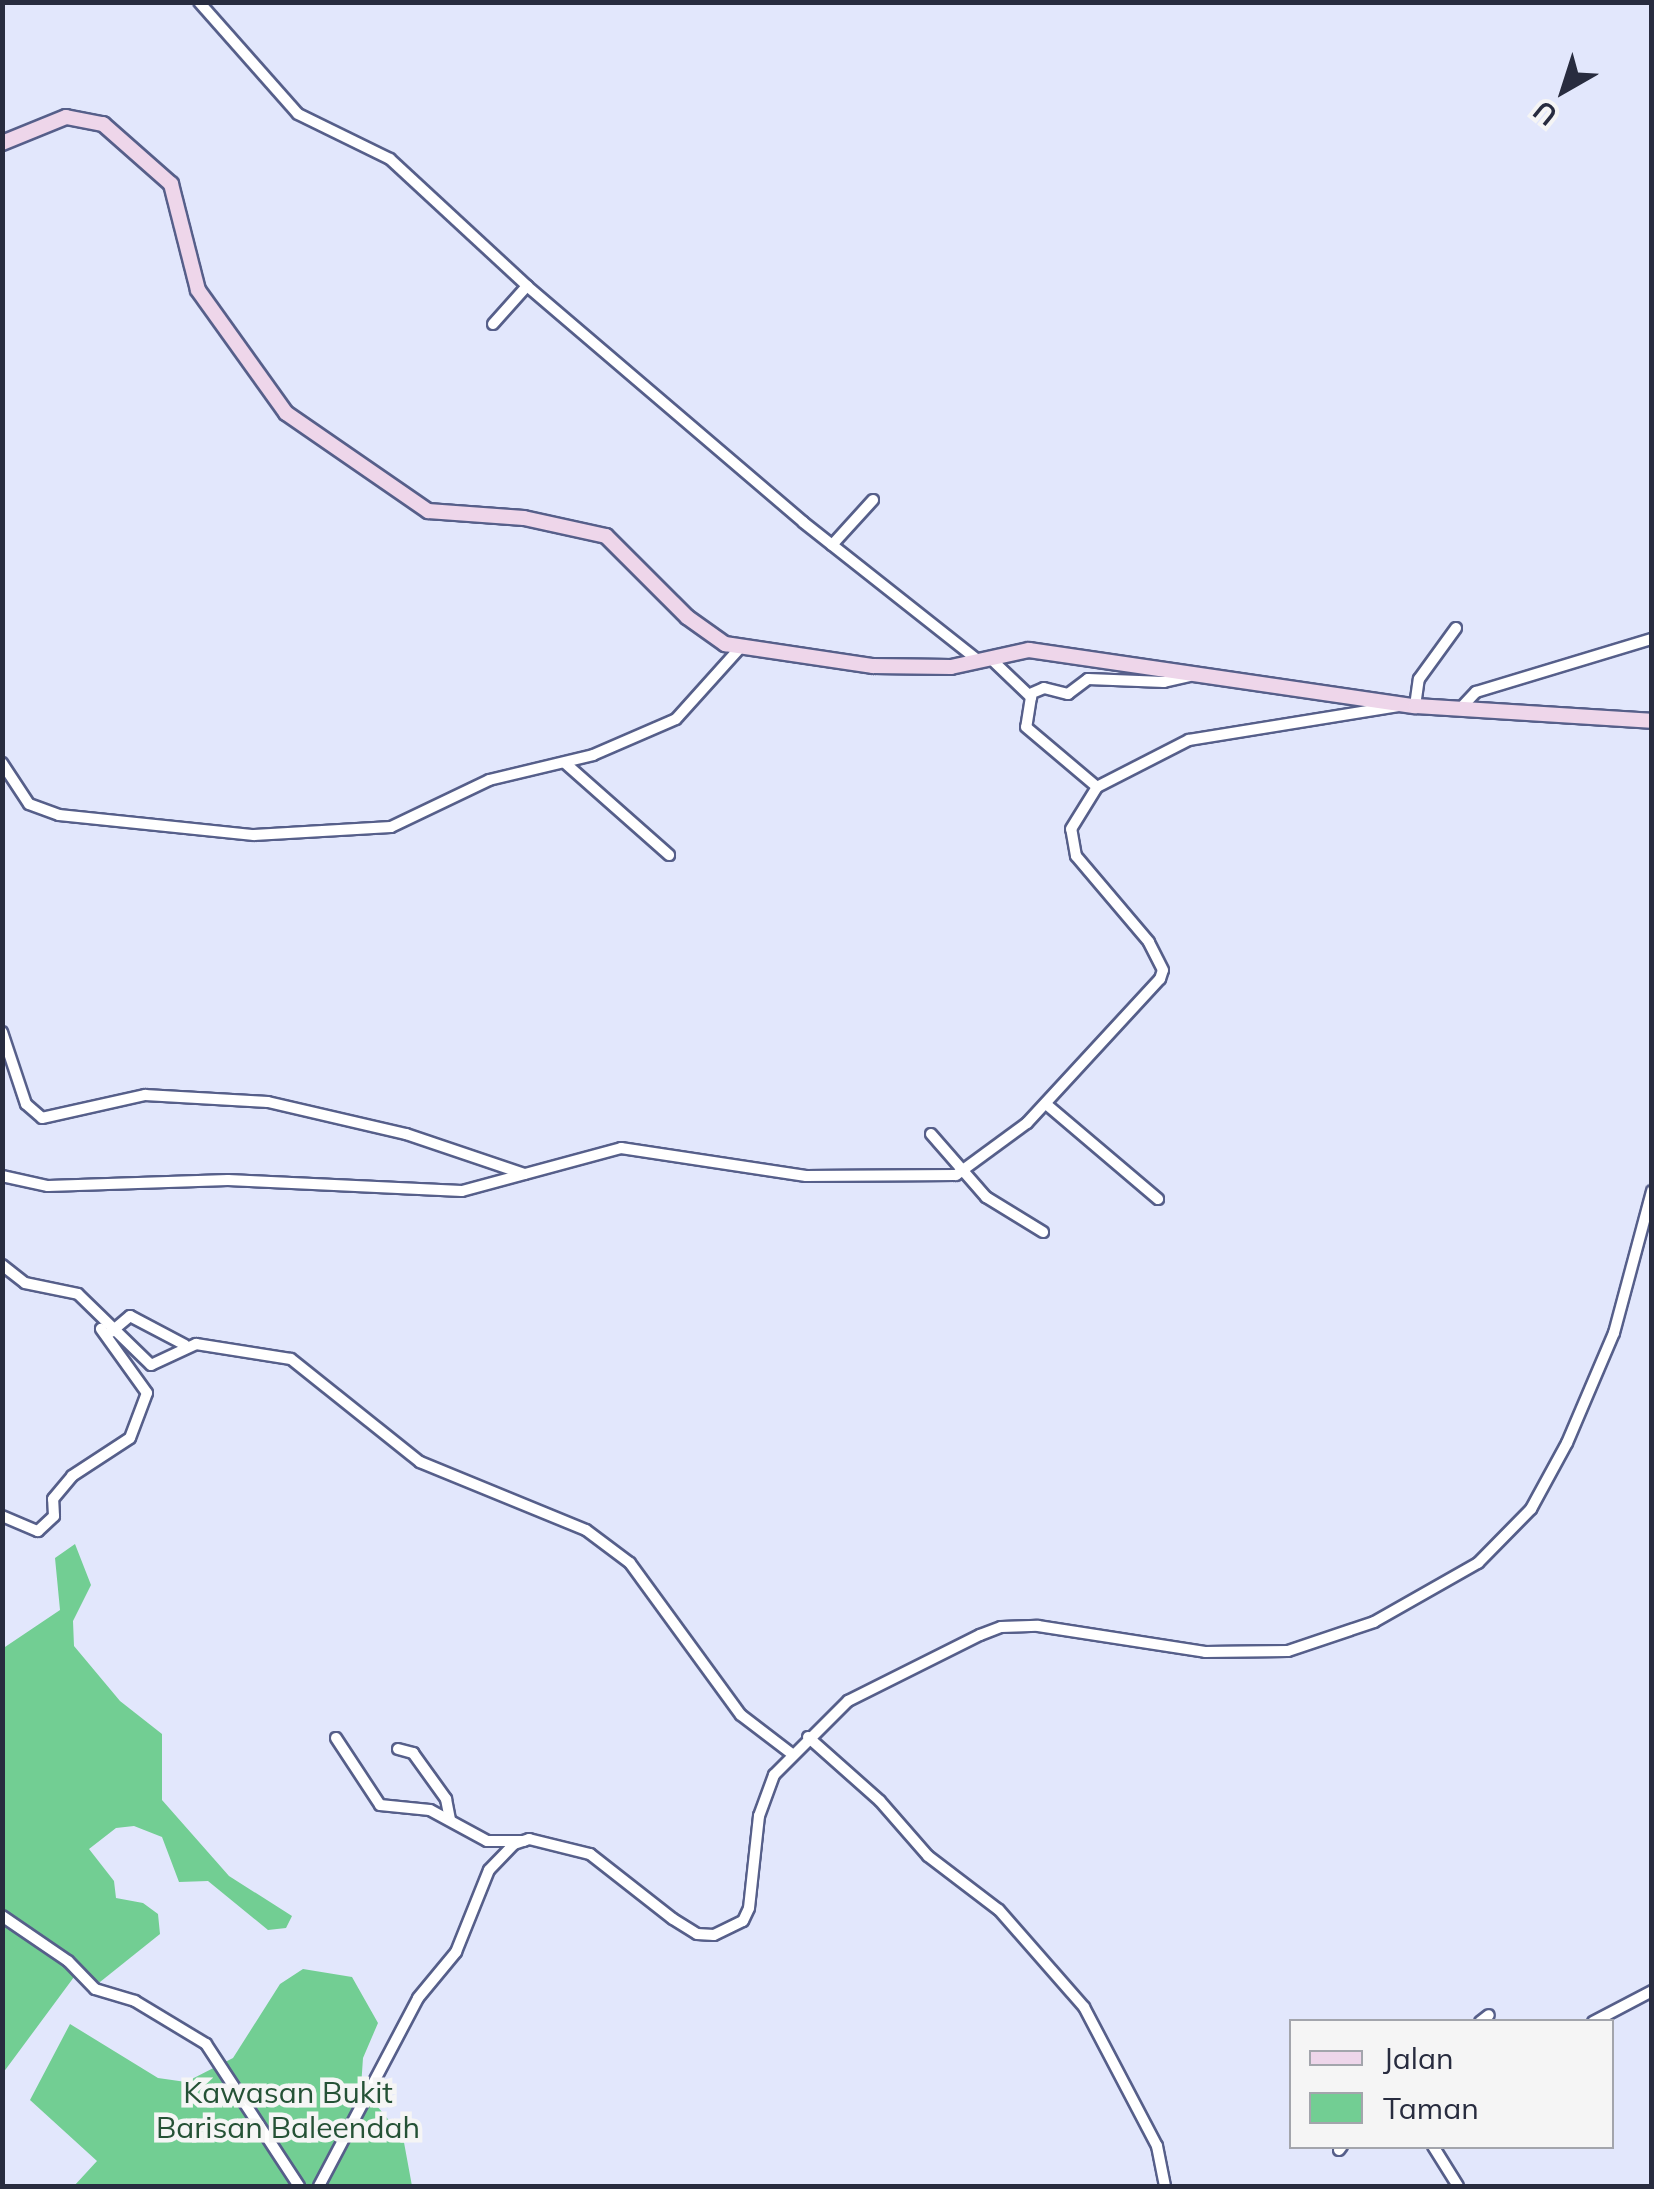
<!DOCTYPE html>
<style>
body{margin:0}
#map{position:relative;width:1654px;height:2189px;overflow:hidden;background:#e2e7fc;font-family:Mulish,sans-serif}
div>[style]{position:absolute}
.green>*{inset:0;background:#72ce93}
.roads{filter:drop-shadow(2px 0 #565f8a) drop-shadow(-2px 0 #565f8a) drop-shadow(0 2px #565f8a) drop-shadow(0 -2px #565f8a)}
.street>*{height:10px;margin:-5px;padding:0 5px;transform-origin:5px;border-radius:5px;background:#fff}
.secondary>*{height:14px;margin:-7px;padding:0 7px;transform-origin:7px;border-radius:7px;background:#eed6ea}
span{translate:-50% -50%;white-space:nowrap;text-align:center;line-height:1.15;-webkit-text-stroke:9px #f5f5f5;paint-order:stroke}
.park-label{font-size:30px;color:#255236}
.frame{position:absolute;inset:0;border:5px solid #282c3f;pointer-events:none}
.legend{position:absolute;left:1289px;top:2019px;width:325px;height:130px;box-sizing:border-box;background:#f5f5f5;border:2px solid #a3a5ac;margin:0;padding:12px 18px;list-style:none;font-size:30px;color:#282c3f}
.legend li{display:flex;align-items:center;gap:20px;height:50px}
.legend b{width:50px;border:2px solid #a3a5ac}
.north{position:absolute;left:1514px;top:40px;width:100px;height:100px;-webkit-text-stroke:8px #f5f5f5;paint-order:stroke;rotate:219deg;font-size:28px;font-weight:700;line-height:40px;text-align:center;color:#282c3f}
.north::after{content:'';display:block;margin:auto;width:35px;height:45px;background:#282c3f;clip-path:polygon(50% 0,100% 100%,50% 72%,0 100%)}
</style>
<div id="map">
<div class="green">
<div style="clip-path:polygon(75px 1544px,91px 1585px,73px 1621px,74px 1646px,120px 1701px,162px 1734px,162px 1800px,229px 1876px,292px 1916px,286px 1928px,268px 1930px,208px 1881px,179px 1882px,162px 1837px,134px 1826px,116px 1828px,89px 1849px,114px 1881px,116px 1898px,143px 1903px,158px 1914px,160px 1934px,100px 1982px,74px 1977px,3px 2073px,2px 1649px,60px 1610px,55px 1558px)"></div>
<div style="clip-path:polygon(303px 1969px,352px 1977px,378px 2023px,363px 2058px,361px 2087px,403px 2137px,412px 2186px,74px 2186px,97px 2161px,30px 2100px,70px 2024px,158px 2078px,186px 2082px,233px 2058px,280px 1984px)"></div>
</div>
<div class="roads">
<div class="street">
<div style="left:199px;top:2px;width:149px;rotate:48.5deg"></div>
<div style="left:298px;top:114px;width:102px;rotate:26.1deg"></div>
<div style="left:390px;top:159px;width:187px;rotate:42.8deg"></div>
<div style="left:527px;top:286px;width:363px;rotate:40.5deg"></div>
<div style="left:803px;top:522px;width:226px;rotate:38.3deg"></div>
<div style="left:493px;top:324px;width:51px;rotate:-48.2deg"></div>
<div style="left:832px;top:545px;width:61px;rotate:-47.7deg"></div>
<div style="left:990px;top:658px;width:57px;rotate:43.6deg"></div>
<div style="left:1031px;top:697px;width:30px;rotate:99deg"></div>
<div style="left:1026px;top:727px;width:93px;rotate:40.2deg"></div>
<div style="left:1030px;top:694px;width:15px;rotate:-23deg"></div>
<div style="left:1044px;top:688px;width:25px;rotate:14deg"></div>
<div style="left:1068px;top:694px;width:25px;rotate:-37deg"></div>
<div style="left:1088px;top:679px;width:76px;rotate:2.3deg"></div>
<div style="left:1164px;top:682px;width:26px;rotate:-13deg"></div>
<div style="left:1415px;top:706px;width:27px;rotate:-82deg"></div>
<div style="left:1419px;top:679px;width:63px;rotate:-54deg"></div>
<div style="left:1459px;top:710px;width:25px;rotate:-47deg"></div>
<div style="left:1476px;top:692px;width:184px;rotate:-16.8deg"></div>
<div style="left:2px;top:763px;width:49px;rotate:56.6deg"></div>
<div style="left:29px;top:804px;width:32px;rotate:20deg"></div>
<div style="left:59px;top:815px;width:196px;rotate:5.9deg"></div>
<div style="left:254px;top:835px;width:137px;rotate:-3.3deg"></div>
<div style="left:391px;top:827px;width:109px;rotate:-25.6deg"></div>
<div style="left:489px;top:780px;width:107px;rotate:-13.5deg"></div>
<div style="left:593px;top:755px;width:90px;rotate:-23.4deg"></div>
<div style="left:676px;top:719px;width:96px;rotate:-48deg"></div>
<div style="left:565px;top:763px;width:139px;rotate:41.5deg"></div>
<div style="left:2px;top:1032px;width:76px;rotate:71.6deg"></div>
<div style="left:26px;top:1104px;width:21px;rotate:41deg"></div>
<div style="left:42px;top:1118px;width:106px;rotate:-12.6deg"></div>
<div style="left:145px;top:1095px;width:123px;rotate:3.3deg"></div>
<div style="left:268px;top:1102px;width:142px;rotate:13.1deg"></div>
<div style="left:406px;top:1134px;width:125px;rotate:18.7deg"></div>
<div style="left:1046px;top:1104px;width:147px;rotate:40.3deg"></div>
<div style="left:931px;top:1134px;width:84px;rotate:48.9deg"></div>
<div style="left:986px;top:1197px;width:67px;rotate:31.6deg"></div>
<div style="left:2px;top:1176px;width:47px;rotate:12.3deg"></div>
<div style="left:48px;top:1186px;width:180px;rotate:-1.9deg"></div>
<div style="left:228px;top:1180px;width:234px;rotate:2.7deg"></div>
<div style="left:462px;top:1191px;width:165px;rotate:-15.1deg"></div>
<div style="left:621px;top:1148px;width:187px;rotate:8.6deg"></div>
<div style="left:806px;top:1176px;width:150px;rotate:-0.4deg"></div>
<div style="left:956px;top:1175px;width:88px;rotate:-36.2deg"></div>
<div style="left:1027px;top:1123px;width:196px;rotate:-47.3deg"></div>
<div style="left:1160px;top:979px;width:9px;rotate:-72deg"></div>
<div style="left:1163px;top:970px;width:31px;rotate:-117deg"></div>
<div style="left:1149px;top:942px;width:113px;rotate:-130.3deg"></div>
<div style="left:1076px;top:856px;width:27px;rotate:-100deg"></div>
<div style="left:1071px;top:829px;width:49px;rotate:-58.2deg"></div>
<div style="left:1097px;top:787px;width:103px;rotate:-27.1deg"></div>
<div style="left:1189px;top:740px;width:212px;rotate:-9.2deg"></div>
<div style="left:2px;top:1265px;width:29px;rotate:38deg"></div>
<div style="left:25px;top:1283px;width:54px;rotate:11.7deg"></div>
<div style="left:78px;top:1294px;width:102px;rotate:44.2deg"></div>
<div style="left:151px;top:1365px;width:50px;rotate:-25deg"></div>
<div style="left:196px;top:1344px;width:96px;rotate:9deg"></div>
<div style="left:291px;top:1359px;width:165px;rotate:38.6deg"></div>
<div style="left:420px;top:1462px;width:179px;rotate:22.3deg"></div>
<div style="left:586px;top:1530px;width:55px;rotate:36.9deg"></div>
<div style="left:630px;top:1563px;width:188px;rotate:53.9deg"></div>
<div style="left:741px;top:1715px;width:64px;rotate:37.4deg"></div>
<div style="left:111px;top:1332px;width:25px;rotate:-40deg"></div>
<div style="left:130px;top:1316px;width:62px;rotate:27.8deg"></div>
<div style="left:2px;top:1516px;width:39px;rotate:23deg"></div>
<div style="left:38px;top:1531px;width:22px;rotate:-43deg"></div>
<div style="left:54px;top:1516px;width:17px;rotate:-93deg"></div>
<div style="left:53px;top:1499px;width:30px;rotate:-50deg"></div>
<div style="left:72px;top:1476px;width:69px;rotate:-33.2deg"></div>
<div style="left:130px;top:1438px;width:48px;rotate:-69.3deg"></div>
<div style="left:147px;top:1393px;width:79px;rotate:-125.7deg"></div>
<div style="left:808px;top:1737px;width:96px;rotate:41.6deg"></div>
<div style="left:880px;top:1801px;width:73px;rotate:48.9deg"></div>
<div style="left:928px;top:1856px;width:89px;rotate:37.3deg"></div>
<div style="left:999px;top:1910px;width:129px;rotate:48.8deg"></div>
<div style="left:1084px;top:2007px;width:157px;rotate:62.3deg"></div>
<div style="left:1157px;top:2146px;width:41px;rotate:78.7deg"></div>
<div style="left:336px;top:1738px;width:80px;rotate:56.7deg"></div>
<div style="left:380px;top:1805px;width:50px;rotate:5.7deg"></div>
<div style="left:430px;top:1810px;width:65px;rotate:28.5deg"></div>
<div style="left:487px;top:1841px;width:37px"></div>
<div style="left:398px;top:1749px;width:16px;rotate:15deg"></div>
<div style="left:413px;top:1753px;width:57px;rotate:54.3deg"></div>
<div style="left:446px;top:1799px;width:20px;rotate:79deg"></div>
<div style="left:2px;top:1916px;width:80px;rotate:34.3deg"></div>
<div style="left:68px;top:1961px;width:39px;rotate:46deg"></div>
<div style="left:95px;top:1989px;width:42px;rotate:16.7deg"></div>
<div style="left:135px;top:2001px;width:83px;rotate:31.2deg"></div>
<div style="left:206px;top:2044px;width:170px;rotate:56.8deg"></div>
<div style="left:1480px;top:2022px;width:11px;rotate:-38deg"></div>
<div style="left:1593px;top:2022px;width:67px;rotate:-27.7deg"></div>
<div style="left:1433px;top:2146px;width:47px;rotate:58deg"></div>
<div style="left:1339px;top:2150px;width:5px;rotate:-53deg"></div>
<div style="left:319px;top:2186px;width:212px;rotate:-62.2deg"></div>
<div style="left:418px;top:1998px;width:60px;rotate:-50.4deg"></div>
<div style="left:456px;top:1952px;width:88px;rotate:-68.1deg"></div>
<div style="left:489px;top:1870px;width:36px;rotate:-46deg"></div>
<div style="left:514px;top:1844px;width:16px;rotate:-18deg"></div>
<div style="left:529px;top:1839px;width:63px;rotate:13.8deg"></div>
<div style="left:590px;top:1854px;width:105px;rotate:38.1deg"></div>
<div style="left:673px;top:1919px;width:28px;rotate:32deg"></div>
<div style="left:697px;top:1934px;width:17px;rotate:3deg"></div>
<div style="left:714px;top:1935px;width:32px;rotate:-26deg"></div>
<div style="left:743px;top:1921px;width:14px;rotate:-65deg"></div>
<div style="left:749px;top:1908px;width:93px;rotate:-83.8deg"></div>
<div style="left:759px;top:1816px;width:44px;rotate:-69.9deg"></div>
<div style="left:774px;top:1775px;width:105px;rotate:-45deg"></div>
<div style="left:848px;top:1701px;width:148px;rotate:-26.6deg"></div>
<div style="left:980px;top:1635px;width:22px;rotate:-21deg"></div>
<div style="left:1001px;top:1627px;width:37px;rotate:-2deg"></div>
<div style="left:1038px;top:1626px;width:169px;rotate:8.8deg"></div>
<div style="left:1205px;top:1652px;width:83px;rotate:-0.7deg"></div>
<div style="left:1288px;top:1651px;width:91px;rotate:-18.6deg"></div>
<div style="left:1374px;top:1622px;width:120px;rotate:-29.6deg"></div>
<div style="left:1478px;top:1563px;width:76px;rotate:-45.5deg"></div>
<div style="left:1531px;top:1509px;width:75px;rotate:-61.4deg"></div>
<div style="left:1567px;top:1443px;width:120px;rotate:-66.9deg"></div>
<div style="left:1614px;top:1333px;width:147px;rotate:-75deg"></div>
</div>
<div class="secondary">
<div style="left:2px;top:143px;width:69px;rotate:-22.1deg"></div>
<div style="left:66px;top:117px;width:38px;rotate:11deg"></div>
<div style="left:103px;top:124px;width:91px;rotate:41.4deg"></div>
<div style="left:171px;top:184px;width:109px;rotate:75.7deg"></div>
<div style="left:198px;top:290px;width:151px;rotate:54.4deg"></div>
<div style="left:286px;top:413px;width:173px;rotate:34.6deg"></div>
<div style="left:428px;top:511px;width:96px;rotate:4.2deg"></div>
<div style="left:524px;top:518px;width:84px;rotate:12.4deg"></div>
<div style="left:606px;top:536px;width:115px;rotate:45deg"></div>
<div style="left:687px;top:617px;width:47px;rotate:35.4deg"></div>
<div style="left:725px;top:644px;width:150px;rotate:8.5deg"></div>
<div style="left:873px;top:666px;width:78px;rotate:0.7deg"></div>
<div style="left:951px;top:667px;width:80px;rotate:-12.3deg"></div>
<div style="left:1029px;top:650px;width:390px;rotate:8.3deg"></div>
<div style="left:1415px;top:706px;width:237px;rotate:3.6deg"></div>
</div>
</div>
<div class="park-label">
<span style="left:288px;top:2109px">Kawasan Bukit<br>Barisan Baleendah</span>
</div>
<div class="frame"></div>
<ul class="legend">
<li><b style="height:12px;background:#eed6ea"></b>Jalan</li>
<li><b style="height:28px;background:#72ce93"></b>Taman</li>
</ul>
<div class="north">U</div>
</div>
